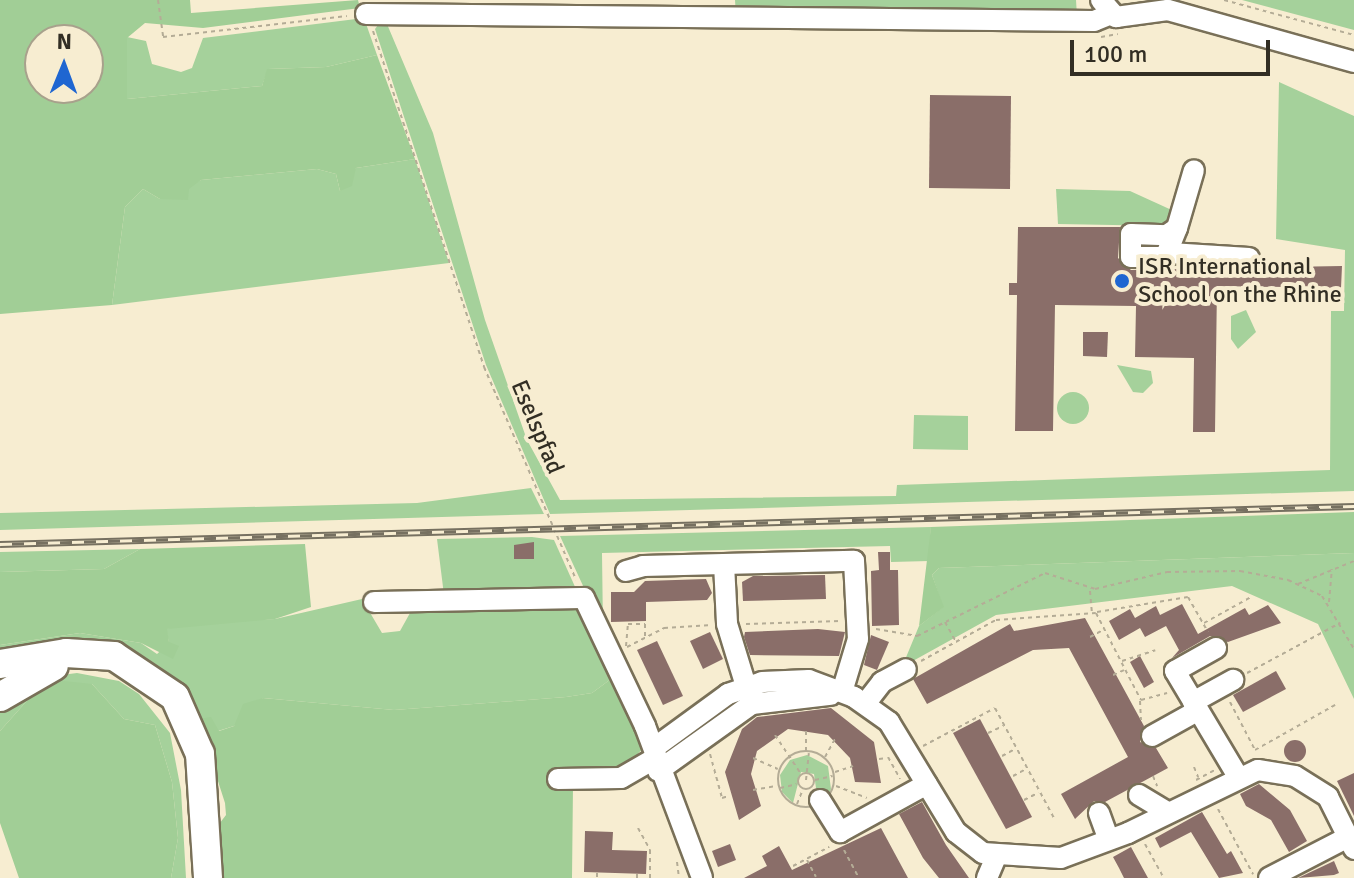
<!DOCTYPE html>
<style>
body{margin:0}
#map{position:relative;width:1354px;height:878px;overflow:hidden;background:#f7edd1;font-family:Signika,sans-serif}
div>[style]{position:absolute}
.green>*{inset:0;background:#a5d19b}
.round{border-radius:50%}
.forest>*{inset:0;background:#a1ce96}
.building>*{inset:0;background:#8a6e69}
.path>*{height:2px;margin-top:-1px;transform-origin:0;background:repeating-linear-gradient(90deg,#b4ac96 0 4px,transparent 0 8px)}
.path>.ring{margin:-1px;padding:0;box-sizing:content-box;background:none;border:2px solid #b4ac96;border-radius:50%}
.roads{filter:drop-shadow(2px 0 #797058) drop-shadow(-2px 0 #797058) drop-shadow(0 2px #797058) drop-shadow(0 -2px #797058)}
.minor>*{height:20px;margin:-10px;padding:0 10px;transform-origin:10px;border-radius:10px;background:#fff}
.highway>*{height:28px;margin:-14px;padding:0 14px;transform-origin:14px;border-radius:14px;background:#fff}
.rail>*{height:7px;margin-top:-3.5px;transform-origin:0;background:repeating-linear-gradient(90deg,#f7edd1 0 12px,#767060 0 24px);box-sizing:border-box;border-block:2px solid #767060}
.dots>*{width:22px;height:22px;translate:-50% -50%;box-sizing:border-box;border:4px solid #f7edd1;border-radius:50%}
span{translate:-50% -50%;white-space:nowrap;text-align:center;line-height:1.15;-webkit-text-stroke:8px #f7edd1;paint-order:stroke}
.poi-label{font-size:24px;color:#322e24}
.left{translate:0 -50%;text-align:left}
.street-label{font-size:24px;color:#322e24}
.north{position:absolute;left:24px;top:24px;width:80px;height:80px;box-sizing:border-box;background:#f7edd1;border:2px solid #a8a18c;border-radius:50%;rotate:1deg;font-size:22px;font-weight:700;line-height:32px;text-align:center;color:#322e24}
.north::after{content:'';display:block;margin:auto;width:28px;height:36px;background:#1f66d1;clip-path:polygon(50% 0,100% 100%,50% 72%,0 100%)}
.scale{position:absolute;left:1070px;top:40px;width:200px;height:36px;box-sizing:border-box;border:4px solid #322e24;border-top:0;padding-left:10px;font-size:24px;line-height:28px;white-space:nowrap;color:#322e24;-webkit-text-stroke:6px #f7edd1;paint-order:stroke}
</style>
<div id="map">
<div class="green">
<div style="clip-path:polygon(735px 0,1076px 0,1077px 16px,736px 15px)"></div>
<div style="clip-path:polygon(1242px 0,1354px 0,1354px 30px)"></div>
<div style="clip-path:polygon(384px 17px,433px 133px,485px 320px,527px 440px,560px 500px,896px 496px,897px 485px,1330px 470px,1331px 311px,1344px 311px,1345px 250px,1276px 239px,1279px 82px,1354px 116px,1354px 491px,550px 514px,486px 365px,375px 29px)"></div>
<div style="clip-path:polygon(364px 18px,377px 55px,326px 67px,268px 69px,262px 86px,127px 99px,127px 37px,146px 41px,152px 64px,181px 72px,192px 68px,203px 38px)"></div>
<div style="clip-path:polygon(415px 159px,449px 263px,112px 305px,125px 207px,143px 189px,160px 199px,201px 180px,317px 169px,336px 174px,340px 191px,356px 168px)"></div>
<div style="clip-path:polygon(1056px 189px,1130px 191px,1176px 212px,1168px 226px,1058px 224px)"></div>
<div style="clip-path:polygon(1246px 310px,1256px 332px,1238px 349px,1231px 339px,1231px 316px)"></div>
<div style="clip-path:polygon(1117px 365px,1151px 371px,1153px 383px,1143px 393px,1133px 392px)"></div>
<div class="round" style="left:1057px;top:392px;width:32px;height:32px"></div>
<div style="clip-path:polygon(914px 415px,968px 416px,968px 450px,913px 449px)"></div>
<div style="clip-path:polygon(531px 488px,544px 514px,0 530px,0 513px,417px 503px)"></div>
<div style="clip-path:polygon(931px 527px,929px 561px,891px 562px,890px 546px,602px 553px,603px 629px,560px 536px)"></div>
<div style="clip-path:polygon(532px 537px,554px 540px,576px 589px,444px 595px,437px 539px)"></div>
<div style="clip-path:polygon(140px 549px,104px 569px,0 572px,0 552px)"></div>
<div style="clip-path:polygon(1354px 553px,1354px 699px,1318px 624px,1232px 586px,996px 615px,902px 667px,919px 626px,943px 607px,932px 575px,939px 568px)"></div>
<div style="clip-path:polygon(362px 599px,382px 633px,400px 631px,415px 604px,579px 608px,615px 676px,592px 693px,566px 697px,394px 710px,263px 698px,234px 726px,218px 731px,198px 719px,162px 670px,124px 648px,83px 639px,0 653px,0 645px,80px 633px,141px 643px,157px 654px,169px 643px,166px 629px,188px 623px,275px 619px)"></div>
<div style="clip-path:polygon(77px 673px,119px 681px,139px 694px,170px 733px,181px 790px,186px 878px,171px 878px,178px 838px,172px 782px,155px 725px,124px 719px,92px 684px,41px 685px,0 731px,0 710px,54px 676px)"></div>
<div style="clip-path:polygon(807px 755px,828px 766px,831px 789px,829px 796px,816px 788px,814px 774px,801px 772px,793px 803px,782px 792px,780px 775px,790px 760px)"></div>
</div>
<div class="forest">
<div style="clip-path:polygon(evenodd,0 0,190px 0,191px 13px,358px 0,360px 8px,203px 28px,145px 23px,127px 38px,127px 99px,262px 86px,267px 69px,326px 67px,377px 55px,415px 159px,356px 168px,352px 186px,340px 191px,336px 174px,317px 169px,201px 180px,189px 189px,188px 200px,160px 199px,143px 189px,125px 207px,112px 305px,0 314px,0 0,40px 40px,88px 40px,88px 88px,40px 88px,40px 40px)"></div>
<div style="clip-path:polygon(1354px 512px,1354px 553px,939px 568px,932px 575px,944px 607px,919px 626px,931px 527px)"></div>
<div style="clip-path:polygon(305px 544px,311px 607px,275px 619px,167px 629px,169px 642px,179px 646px,173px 659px,141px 643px,80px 633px,0 645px,0 572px,104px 569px,140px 549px)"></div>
<div style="clip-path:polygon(615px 676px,646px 745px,621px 772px,573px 786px,572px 878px,221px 878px,213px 832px,226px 815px,225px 803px,198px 719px,211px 717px,219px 731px,234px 726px,243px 704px,263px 698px,394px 710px,566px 697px,592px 693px)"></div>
<div style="clip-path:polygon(64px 681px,92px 684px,124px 719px,155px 725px,172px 782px,178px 838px,171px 878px,19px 878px,0 823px,0 731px,41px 685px)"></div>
</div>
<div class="building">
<div style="clip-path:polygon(930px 95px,1011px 96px,1010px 189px,929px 188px)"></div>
<div style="clip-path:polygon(1018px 227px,1120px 227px,1118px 258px,1131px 270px,1342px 266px,1341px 288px,1217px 286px,1215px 432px,1193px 432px,1194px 358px,1135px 357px,1136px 306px,1055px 305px,1053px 431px,1015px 431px,1017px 295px,1009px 295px,1009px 283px,1017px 283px)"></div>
<div style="clip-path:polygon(1083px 332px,1108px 332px,1107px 357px,1083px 356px)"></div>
<div style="clip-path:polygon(534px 542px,534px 559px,514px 559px,514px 545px)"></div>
<div style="clip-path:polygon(878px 552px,890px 552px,890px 570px,898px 570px,899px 625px,872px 626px,871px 571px,879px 570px)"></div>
<div style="clip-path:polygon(825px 575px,826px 599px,743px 601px,742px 582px,753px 576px)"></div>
<div style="clip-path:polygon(645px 581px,706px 579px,712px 593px,707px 600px,646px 602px,646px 621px,611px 622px,611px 592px,634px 592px)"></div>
<div style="clip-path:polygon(1182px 604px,1198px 634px,1245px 608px,1249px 615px,1268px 605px,1281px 623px,1228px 642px,1210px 636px,1172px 658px,1179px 650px,1166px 626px,1145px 637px,1140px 628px,1119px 640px,1109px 621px,1130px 609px,1135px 618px,1156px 606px,1160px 615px)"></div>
<div style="clip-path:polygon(1085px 618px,1144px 726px,1140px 742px,1156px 748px,1168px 768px,1105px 802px,1094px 801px,1075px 819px,1061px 794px,1128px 757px,1069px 648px,1033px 650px,927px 704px,913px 679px,1010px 624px,1014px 631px)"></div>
<div style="clip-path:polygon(818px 629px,845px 632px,839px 656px,750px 655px,744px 637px,745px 632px)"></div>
<div style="clip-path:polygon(710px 632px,723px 659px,703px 669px,690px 641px)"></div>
<div style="clip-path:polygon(871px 635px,889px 642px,877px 670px,864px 665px)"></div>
<div style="clip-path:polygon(657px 641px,683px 696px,663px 705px,637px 650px)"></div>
<div style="clip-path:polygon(1140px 656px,1154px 682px,1144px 688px,1130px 662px)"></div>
<div style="clip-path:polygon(1276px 671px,1286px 689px,1243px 712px,1233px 695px)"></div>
<div style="clip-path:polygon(831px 708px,874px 742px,881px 783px,855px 782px,850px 758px,828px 735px,788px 729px,757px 751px,751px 774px,761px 806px,739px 820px,725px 772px,742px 729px,757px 717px)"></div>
<div style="clip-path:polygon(980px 719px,1032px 817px,1006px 829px,953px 733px)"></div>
<div class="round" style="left:1284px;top:740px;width:22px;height:22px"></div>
<div style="clip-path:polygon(1354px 773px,1354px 816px,1337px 781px)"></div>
<div style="clip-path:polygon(1259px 784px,1290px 810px,1307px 841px,1289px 852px,1271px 820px,1246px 806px,1240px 794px)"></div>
<div style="clip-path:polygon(922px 802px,946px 845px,969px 878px,939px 878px,923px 858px,899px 814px)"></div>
<div style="clip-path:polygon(1202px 812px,1227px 854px,1231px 851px,1243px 873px,1219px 878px,1191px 832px,1160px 848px,1155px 838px)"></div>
<div style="clip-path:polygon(881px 828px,908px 878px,744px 878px,767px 866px,762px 856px,779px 846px,792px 870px)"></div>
<div style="clip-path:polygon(585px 831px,613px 832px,612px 850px,647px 851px,646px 874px,584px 872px)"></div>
<div style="clip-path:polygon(730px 844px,736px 860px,718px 867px,712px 851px)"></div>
<div style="clip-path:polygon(1131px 847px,1137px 858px,1148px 878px,1124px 878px,1119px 868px,1113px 857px)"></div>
<div style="clip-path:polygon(1334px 861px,1339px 873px,1334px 875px,1298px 878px)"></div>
</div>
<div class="path">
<div style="left:158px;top:0;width:37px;rotate:82deg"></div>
<div style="left:163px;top:37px;width:185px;rotate:-6.5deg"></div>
<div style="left:1224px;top:0;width:135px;rotate:15.1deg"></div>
<div style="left:373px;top:31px;width:354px;rotate:71.7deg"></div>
<div style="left:484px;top:367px;width:232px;rotate:66.6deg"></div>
<div style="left:1101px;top:37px;width:17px;rotate:-10deg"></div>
<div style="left:1298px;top:584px;width:61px;rotate:-22.3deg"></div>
<div style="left:1090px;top:591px;width:21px;rotate:85deg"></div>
<div style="left:1329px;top:602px;width:33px;rotate:-85deg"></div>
<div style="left:1097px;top:612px;width:92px;rotate:-9.4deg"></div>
<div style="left:1188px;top:597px;width:40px;rotate:60.3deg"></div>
<div style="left:945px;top:622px;width:21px;rotate:61deg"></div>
<div style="left:1204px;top:623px;width:54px;rotate:-29deg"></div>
<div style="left:746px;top:624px;width:94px;rotate:-1.8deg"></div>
<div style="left:876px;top:629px;width:42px;rotate:9.7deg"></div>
<div style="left:917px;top:636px;width:143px;rotate:-26.2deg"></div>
<div style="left:1045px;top:573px;width:52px;rotate:17.7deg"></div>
<div style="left:1095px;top:589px;width:74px;rotate:-13.3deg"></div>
<div style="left:1167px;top:572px;width:73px;rotate:-0.8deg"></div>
<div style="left:1240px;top:571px;width:49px;rotate:10.6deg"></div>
<div style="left:1288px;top:580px;width:38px;rotate:25deg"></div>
<div style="left:1322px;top:596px;width:62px;rotate:58.9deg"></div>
<div style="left:1090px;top:637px;width:15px;rotate:-28deg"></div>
<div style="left:626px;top:646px;width:22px;rotate:-85deg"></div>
<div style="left:628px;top:624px;width:17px"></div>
<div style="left:645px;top:624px;width:12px;rotate:90deg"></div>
<div style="left:627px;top:647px;width:42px;rotate:-27.2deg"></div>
<div style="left:664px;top:628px;width:48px;rotate:-3.6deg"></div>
<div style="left:921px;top:661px;width:85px;rotate:-28.7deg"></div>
<div style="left:996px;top:620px;width:100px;rotate:-4deg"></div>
<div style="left:1096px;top:613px;width:98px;rotate:62.7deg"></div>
<div style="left:1141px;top:700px;width:27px;rotate:-15deg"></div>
<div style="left:1122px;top:661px;width:35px;rotate:-18deg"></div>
<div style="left:1247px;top:673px;width:106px;rotate:-28.3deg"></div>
<div style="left:1113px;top:675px;width:12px;rotate:-24deg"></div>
<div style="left:1140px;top:701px;width:19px;rotate:87deg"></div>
<div style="left:1230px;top:702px;width:54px;rotate:62.5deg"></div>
<div style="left:988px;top:733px;width:17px;rotate:-25deg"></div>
<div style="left:775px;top:735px;width:47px;rotate:56.3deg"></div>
<div style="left:923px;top:746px;width:81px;rotate:-27.8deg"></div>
<div style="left:995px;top:708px;width:127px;rotate:61.8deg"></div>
<div style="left:1255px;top:750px;width:92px;rotate:-29.4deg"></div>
<div class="ring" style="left:778px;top:751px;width:54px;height:54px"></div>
<div style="left:806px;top:751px;width:23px;rotate:-90deg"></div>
<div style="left:710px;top:754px;width:46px;rotate:74.7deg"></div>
<div style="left:722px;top:798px;width:7px;rotate:-16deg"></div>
<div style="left:1002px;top:756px;width:15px;rotate:-28deg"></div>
<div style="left:825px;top:757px;width:21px;rotate:-61deg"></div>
<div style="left:888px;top:757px;width:25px;rotate:61deg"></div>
<div style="left:753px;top:758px;width:27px;rotate:24deg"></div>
<div style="left:879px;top:759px;width:8px;rotate:-7deg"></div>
<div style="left:1194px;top:767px;width:11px;rotate:68deg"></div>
<div style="left:835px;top:772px;width:19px;rotate:-18deg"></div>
<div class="ring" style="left:798px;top:773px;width:14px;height:14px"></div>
<div style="left:1013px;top:776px;width:15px;rotate:-28deg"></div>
<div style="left:1153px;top:776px;width:11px;rotate:68deg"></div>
<div style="left:806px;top:780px;width:27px;rotate:-84deg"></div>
<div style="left:815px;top:780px;width:18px;rotate:-13deg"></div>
<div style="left:1196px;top:780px;width:21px;rotate:-28deg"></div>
<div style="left:836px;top:786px;width:33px;rotate:21deg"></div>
<div style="left:780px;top:788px;width:17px;rotate:-13deg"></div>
<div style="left:753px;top:790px;width:23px;rotate:-10deg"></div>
<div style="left:1024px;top:800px;width:16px;rotate:-27deg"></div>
<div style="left:797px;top:804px;width:16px;rotate:-68deg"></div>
<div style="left:1218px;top:809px;width:74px;rotate:61.7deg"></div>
<div style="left:638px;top:828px;width:25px;rotate:61deg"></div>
<div style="left:650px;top:850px;width:28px;rotate:90deg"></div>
<div style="left:1145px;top:844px;width:39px;rotate:61deg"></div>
<div style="left:844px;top:850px;width:32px;rotate:62deg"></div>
<div style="left:807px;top:860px;width:19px;rotate:62deg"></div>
<div style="left:677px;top:862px;width:16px;rotate:83deg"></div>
<div style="left:793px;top:866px;width:41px;rotate:-27.8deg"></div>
<div style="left:597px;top:873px;width:5px;rotate:90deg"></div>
<div style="left:637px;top:878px;width:4px;rotate:-90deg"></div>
</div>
<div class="roads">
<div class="minor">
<div style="left:1101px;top:0;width:23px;rotate:49deg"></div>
<div style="left:1116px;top:17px;width:52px;rotate:-7.7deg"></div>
<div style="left:1168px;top:10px;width:193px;rotate:15.6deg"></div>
<div style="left:366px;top:14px;width:728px;rotate:0.55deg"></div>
<div style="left:1094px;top:21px;width:16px;rotate:-22deg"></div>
<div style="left:1177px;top:228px;width:31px;rotate:112deg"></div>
<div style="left:1165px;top:257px;width:34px;rotate:180deg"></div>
<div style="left:1131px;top:257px;width:23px;rotate:-90deg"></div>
<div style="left:1131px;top:234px;width:36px;rotate:2deg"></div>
<div style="left:1167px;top:235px;width:12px;rotate:-35deg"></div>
<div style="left:1177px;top:228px;width:60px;rotate:-73.7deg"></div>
<div style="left:1170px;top:253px;width:79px;rotate:3.6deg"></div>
<div style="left:724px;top:564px;width:60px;rotate:87.1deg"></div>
<div style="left:727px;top:624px;width:75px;rotate:73deg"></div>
<div style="left:626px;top:571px;width:18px;rotate:-16deg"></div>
<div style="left:643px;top:566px;width:211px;rotate:-1.4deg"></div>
<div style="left:854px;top:561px;width:78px;rotate:87.1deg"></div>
<div style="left:858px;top:639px;width:55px;rotate:106.8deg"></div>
<div style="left:374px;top:602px;width:210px;rotate:-1.1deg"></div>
<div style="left:584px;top:598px;width:142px;rotate:64.5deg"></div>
<div style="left:645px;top:726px;width:162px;rotate:69.4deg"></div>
<div style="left:1216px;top:648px;width:47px;rotate:150.7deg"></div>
<div style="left:1175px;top:671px;width:121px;rotate:59.2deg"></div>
<div style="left:1193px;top:702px;width:46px;rotate:-28.8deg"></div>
<div style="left:865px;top:704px;width:28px;rotate:-52deg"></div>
<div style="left:882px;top:682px;width:27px;rotate:-28deg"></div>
<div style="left:1152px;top:736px;width:51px;rotate:-29.1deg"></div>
<div style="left:654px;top:748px;width:92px;rotate:-36.1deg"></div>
<div style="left:728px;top:694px;width:36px;rotate:-19deg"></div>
<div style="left:762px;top:682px;width:47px;rotate:-2.4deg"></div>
<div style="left:809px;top:680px;width:48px;rotate:20.7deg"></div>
<div style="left:854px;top:697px;width:43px;rotate:35.5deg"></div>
<div style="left:889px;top:722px;width:129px;rotate:58.7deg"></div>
<div style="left:956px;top:832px;width:34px;rotate:38deg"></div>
<div style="left:983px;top:853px;width:78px;rotate:3.7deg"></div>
<div style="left:1061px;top:858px;width:72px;rotate:-20.5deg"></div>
<div style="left:1128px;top:833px;width:144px;rotate:-25.9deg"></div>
<div style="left:1258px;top:770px;width:37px;rotate:9deg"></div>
<div style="left:1295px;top:776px;width:39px;rotate:32deg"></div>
<div style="left:1328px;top:797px;width:58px;rotate:63.4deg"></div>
<div style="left:658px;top:771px;width:115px;rotate:-35.5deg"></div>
<div style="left:752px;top:704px;width:79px;rotate:-6.6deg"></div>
<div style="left:558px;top:779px;width:63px;rotate:-0.9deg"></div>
<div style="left:621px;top:778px;width:38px;rotate:-30deg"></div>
<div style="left:1139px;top:795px;width:33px;rotate:31deg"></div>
<div style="left:820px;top:800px;width:38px;rotate:58deg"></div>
<div style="left:840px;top:832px;width:99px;rotate:-28.9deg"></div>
<div style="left:1099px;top:813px;width:27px;rotate:70deg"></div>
<div style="left:987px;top:878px;width:23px;rotate:-67deg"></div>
<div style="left:1269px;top:878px;width:89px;rotate:-27.4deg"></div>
</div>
<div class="highway">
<div style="left:0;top:664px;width:67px;rotate:-9.5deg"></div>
<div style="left:66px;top:653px;width:48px;rotate:3.6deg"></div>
<div style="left:114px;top:656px;width:73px;rotate:33.9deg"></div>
<div style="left:175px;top:697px;width:62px;rotate:66.3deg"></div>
<div style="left:200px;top:754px;width:124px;rotate:86.3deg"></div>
<div style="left:0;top:697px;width:62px;rotate:-29.9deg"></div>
</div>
</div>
<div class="rail">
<div style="left:0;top:544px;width:1355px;rotate:-1.61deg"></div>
</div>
<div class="dots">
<div style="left:1122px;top:281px;background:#1f66d1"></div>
</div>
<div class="poi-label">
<span class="left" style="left:1138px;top:281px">ISR International<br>School on the Rhine</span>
</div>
<div class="street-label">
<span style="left:537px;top:427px;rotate:67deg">Eselspfad</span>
</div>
<div class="north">N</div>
<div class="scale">100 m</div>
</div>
